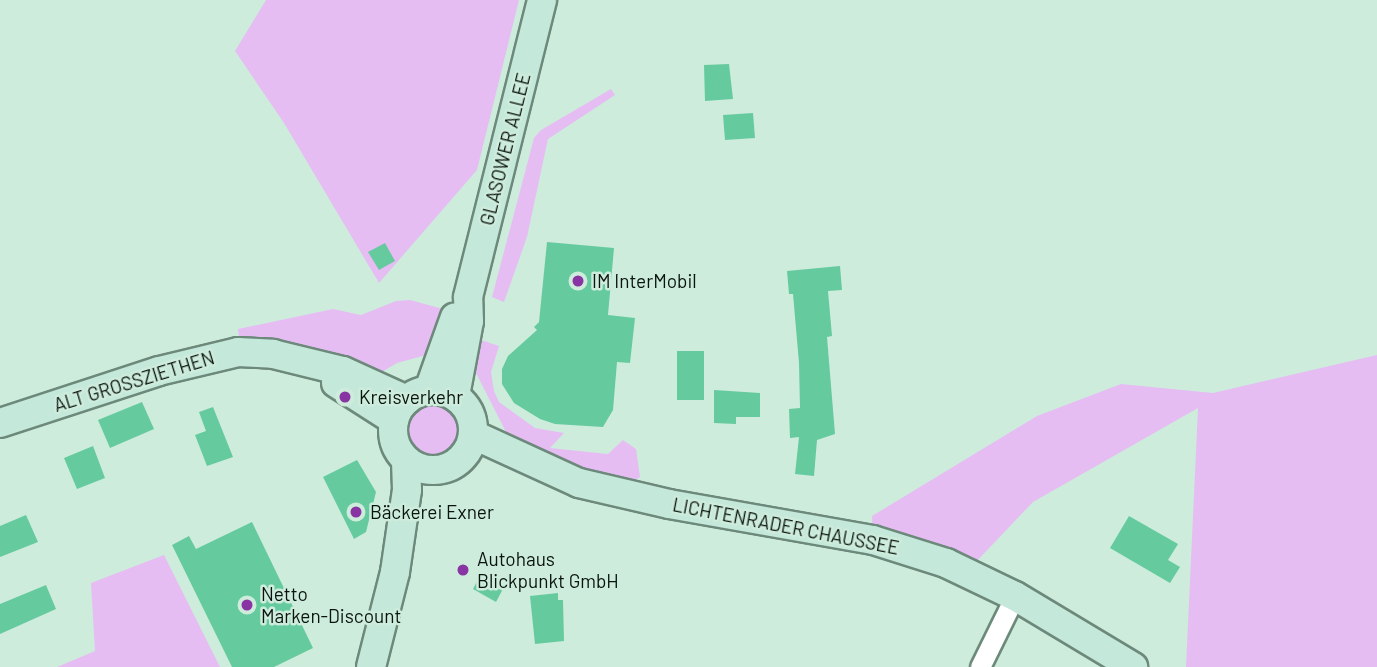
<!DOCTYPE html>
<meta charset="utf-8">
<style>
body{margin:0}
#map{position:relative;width:1377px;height:667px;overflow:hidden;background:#ceecdc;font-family:Barlow,sans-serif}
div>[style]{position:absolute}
.green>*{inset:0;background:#e5bdf3}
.round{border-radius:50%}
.building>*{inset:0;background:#66ca9f}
.roads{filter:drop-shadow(2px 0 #6d897b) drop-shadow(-2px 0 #6d897b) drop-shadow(0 2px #6d897b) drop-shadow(0 -2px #6d897b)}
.street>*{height:19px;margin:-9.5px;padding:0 9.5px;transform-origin:9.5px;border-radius:9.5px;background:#fff}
.secondary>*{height:28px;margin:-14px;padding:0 14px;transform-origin:14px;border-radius:14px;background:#c4e8da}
.secondary>.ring{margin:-14px;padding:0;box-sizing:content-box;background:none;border:28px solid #c4e8da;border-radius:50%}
.dots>*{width:19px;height:19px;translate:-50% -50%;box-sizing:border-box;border:4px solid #ceecdc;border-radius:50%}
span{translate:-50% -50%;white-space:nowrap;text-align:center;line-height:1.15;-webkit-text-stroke:5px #ceecdc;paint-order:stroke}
.street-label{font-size:19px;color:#0a140f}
.poi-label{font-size:19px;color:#0a140f}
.left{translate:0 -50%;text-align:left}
</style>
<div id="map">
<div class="green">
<div style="clip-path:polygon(266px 0,519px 0,477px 170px,379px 283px,284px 123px,235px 51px)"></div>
<div style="clip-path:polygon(611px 89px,615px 95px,548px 139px,527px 237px,504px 302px,492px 297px,534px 138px,541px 130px)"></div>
<div style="clip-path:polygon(410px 300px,443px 309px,430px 354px,397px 363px,380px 373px,278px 338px,239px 337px,238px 329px,333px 309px,361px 315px,396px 301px)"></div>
<div style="clip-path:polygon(481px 340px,499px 346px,491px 372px,494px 391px,499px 402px,535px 428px,564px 433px,550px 448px,608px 454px,623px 440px,636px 449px,640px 477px,627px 485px,515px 450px,474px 369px)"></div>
<div style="clip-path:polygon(1377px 355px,1377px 667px,1186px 667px,1198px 408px,1033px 502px,974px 564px,873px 533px,872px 516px,1037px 416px,1121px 384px,1213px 393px)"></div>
<div class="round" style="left:406px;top:403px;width:56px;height:56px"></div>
<div style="clip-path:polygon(164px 555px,220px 667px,57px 667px,95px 651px,91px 583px)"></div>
</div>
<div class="building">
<div style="clip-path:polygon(729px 64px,733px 99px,705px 101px,704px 65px)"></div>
<div style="clip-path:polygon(753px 113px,755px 138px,725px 140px,723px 115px)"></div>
<div style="clip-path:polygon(547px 242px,614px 248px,608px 315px,635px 318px,630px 363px,617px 362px,613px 410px,603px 427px,555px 424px,540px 419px,514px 403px,502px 384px,502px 369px,508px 356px,537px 330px,534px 327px,539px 322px)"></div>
<div style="clip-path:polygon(385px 243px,395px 261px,379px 270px,368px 252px)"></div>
<div style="clip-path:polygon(840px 266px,842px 290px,828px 291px,832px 336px,827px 337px,835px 434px,817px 440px,814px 476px,795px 474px,799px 437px,790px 438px,789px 409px,800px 408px,799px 363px,793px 294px,789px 294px,787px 271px)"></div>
<div style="clip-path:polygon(677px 351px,704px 351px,704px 400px,677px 400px)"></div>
<div style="clip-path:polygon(714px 390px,760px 393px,760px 417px,736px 417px,736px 424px,714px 423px)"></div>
<div style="clip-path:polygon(142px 402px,154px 429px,110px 448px,98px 420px)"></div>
<div style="clip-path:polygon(213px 407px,233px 457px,207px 466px,195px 435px,206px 431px,199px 412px)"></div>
<div style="clip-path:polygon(93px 446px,105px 478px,77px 489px,64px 458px)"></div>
<div style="clip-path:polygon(357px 460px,376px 492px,366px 532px,354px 539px,323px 477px)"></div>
<div style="clip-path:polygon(26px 515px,38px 542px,0 557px,0 526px)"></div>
<div style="clip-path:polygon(1129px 516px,1178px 544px,1168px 560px,1180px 567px,1170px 583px,1110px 548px)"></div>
<div style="clip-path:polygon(252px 522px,313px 648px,274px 667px,232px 667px,172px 545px,189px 536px,196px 549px)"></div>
<div style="clip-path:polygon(481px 574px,504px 587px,496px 602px,473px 589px)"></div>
<div style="clip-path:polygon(46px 585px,56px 609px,0 634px,0 604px)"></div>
<div style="clip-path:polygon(558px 593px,558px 600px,563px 600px,564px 641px,535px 644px,530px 596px)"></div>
</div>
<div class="roads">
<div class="street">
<div style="left:980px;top:667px;width:79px;rotate:-63.8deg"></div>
</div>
<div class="secondary">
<div style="left:336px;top:383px;width:69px;rotate:32.5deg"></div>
<div class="ring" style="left:393px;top:390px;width:52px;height:52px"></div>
<div style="left:429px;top:390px;width:77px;rotate:-70.4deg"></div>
<div style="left:455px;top:396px;width:76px;rotate:-79.4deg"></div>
<div style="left:469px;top:321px;width:24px;rotate:-92deg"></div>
<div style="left:468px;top:297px;width:306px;rotate:-76deg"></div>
<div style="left:0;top:423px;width:167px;rotate:-18.1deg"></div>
<div style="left:159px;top:371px;width:81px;rotate:-13.5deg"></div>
<div style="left:238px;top:352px;width:35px;rotate:3deg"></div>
<div style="left:273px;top:354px;width:72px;rotate:13.7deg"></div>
<div style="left:343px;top:371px;width:70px;rotate:24.4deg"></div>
<div style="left:474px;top:435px;width:115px;rotate:24.6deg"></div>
<div style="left:579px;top:483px;width:92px;rotate:13.1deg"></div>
<div style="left:669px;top:504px;width:207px;rotate:10deg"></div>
<div style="left:873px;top:540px;width:77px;rotate:17.5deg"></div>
<div style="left:946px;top:563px;width:76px;rotate:25.6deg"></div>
<div style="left:1015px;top:596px;width:138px;rotate:31deg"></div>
<div style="left:371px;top:667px;width:98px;rotate:-75.8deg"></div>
<div style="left:395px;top:572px;width:83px;rotate:-81.7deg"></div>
<div style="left:407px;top:490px;width:30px;rotate:-92deg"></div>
</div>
</div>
<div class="dots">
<div style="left:578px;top:281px;background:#8834a2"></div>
<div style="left:345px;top:397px;background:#8834a2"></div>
<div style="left:356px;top:512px;background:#8834a2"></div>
<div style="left:463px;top:570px;background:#8834a2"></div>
<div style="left:247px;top:605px;background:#8834a2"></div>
</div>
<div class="street-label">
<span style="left:505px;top:149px;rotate:-76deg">GLASOWER ALLEE</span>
<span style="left:134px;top:381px;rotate:-17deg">ALT GROSSZIETHEN</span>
<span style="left:786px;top:526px;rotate:11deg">LICHTENRADER CHAUSSEE</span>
</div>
<div class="poi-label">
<span class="left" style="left:592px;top:281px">IM InterMobil</span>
<span class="left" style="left:359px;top:397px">Kreisverkehr</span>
<span class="left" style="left:370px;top:512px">Bäckerei Exner</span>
<span class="left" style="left:477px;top:570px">Autohaus<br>Blickpunkt GmbH</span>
<span class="left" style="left:261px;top:605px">Netto<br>Marken-Discount</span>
</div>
</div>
